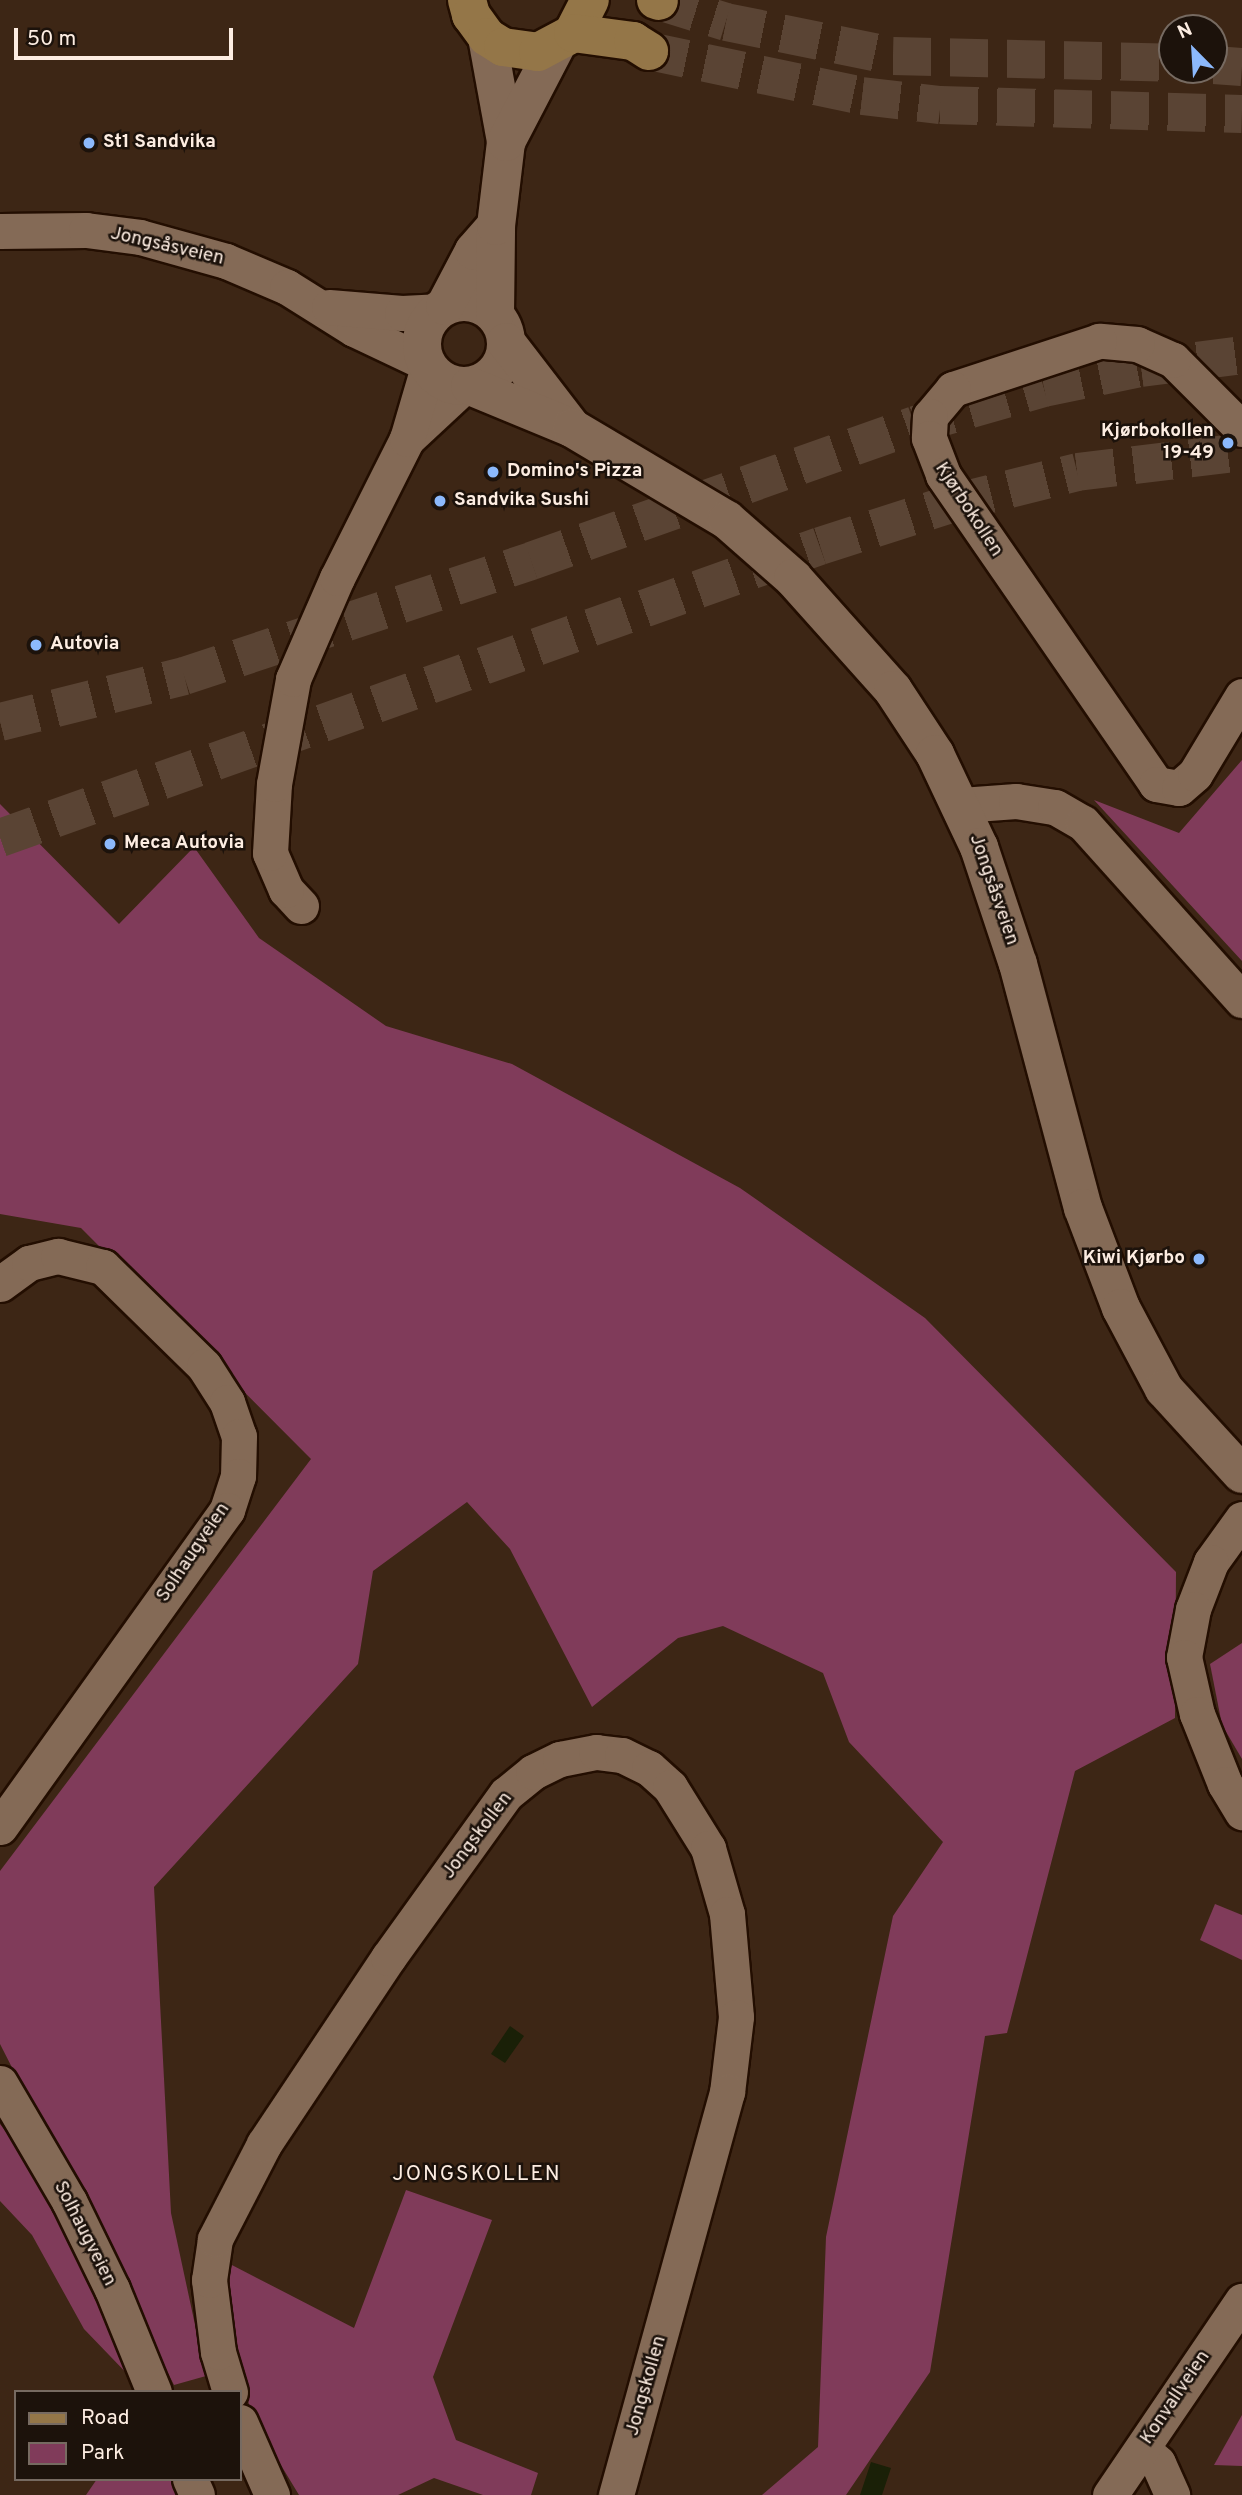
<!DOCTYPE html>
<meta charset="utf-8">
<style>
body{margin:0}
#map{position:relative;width:1242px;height:2495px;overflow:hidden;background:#3d2615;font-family:Overpass,sans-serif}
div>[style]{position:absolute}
.green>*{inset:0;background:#803b5a}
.water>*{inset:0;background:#1a2007}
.secondary-tunnel>*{height:38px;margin-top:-19px;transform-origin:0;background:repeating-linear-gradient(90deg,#5a4434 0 38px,transparent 0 57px)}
.motorway-tunnel>*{height:38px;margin-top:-19px;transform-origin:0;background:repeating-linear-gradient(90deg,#5a4434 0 38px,transparent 0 57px)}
.roads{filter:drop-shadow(2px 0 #230e01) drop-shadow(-2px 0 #230e01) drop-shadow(0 2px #230e01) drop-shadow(0 -2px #230e01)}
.minor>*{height:35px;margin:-17.5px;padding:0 17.5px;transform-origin:17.5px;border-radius:17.5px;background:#846a56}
.tertiary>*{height:38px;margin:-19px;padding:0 19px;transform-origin:19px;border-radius:19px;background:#846a56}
.tertiary>.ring{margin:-19px;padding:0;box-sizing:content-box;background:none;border:38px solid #846a56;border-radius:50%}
.secondary>*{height:38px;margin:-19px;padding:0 19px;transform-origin:19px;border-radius:19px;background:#947648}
.dots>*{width:19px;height:19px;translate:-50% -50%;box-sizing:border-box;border:4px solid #1c120b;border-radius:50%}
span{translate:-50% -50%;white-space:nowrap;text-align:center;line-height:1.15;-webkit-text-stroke:5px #1c120b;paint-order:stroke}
.poi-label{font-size:19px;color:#fdede2;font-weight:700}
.left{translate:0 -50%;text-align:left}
.right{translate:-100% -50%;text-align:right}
.street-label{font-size:19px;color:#fdede2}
.neighbourhood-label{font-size:21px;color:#fdede2;letter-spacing:2px}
.legend{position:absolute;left:14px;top:2390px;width:228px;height:91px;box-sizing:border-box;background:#1c120b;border:2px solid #766a61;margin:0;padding:9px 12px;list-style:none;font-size:21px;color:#fdede2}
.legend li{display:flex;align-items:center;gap:14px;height:35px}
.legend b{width:35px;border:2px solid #766a61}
.north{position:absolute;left:1158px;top:14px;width:70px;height:70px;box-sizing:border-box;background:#1c120b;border:2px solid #766a61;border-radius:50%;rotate:336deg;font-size:19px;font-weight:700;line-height:28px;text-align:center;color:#fdede2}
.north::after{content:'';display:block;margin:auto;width:24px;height:32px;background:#8cb9fc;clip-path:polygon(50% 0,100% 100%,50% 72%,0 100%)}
.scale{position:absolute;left:14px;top:28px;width:219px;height:32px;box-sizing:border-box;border:4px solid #fdede2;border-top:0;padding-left:9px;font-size:21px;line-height:24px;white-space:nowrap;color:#fdede2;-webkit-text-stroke:5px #1c120b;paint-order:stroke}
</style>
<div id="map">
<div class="green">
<div style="clip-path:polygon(1242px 760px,1242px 961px,1094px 800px,1179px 833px)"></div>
<div style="clip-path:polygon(0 804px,119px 924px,194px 847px,259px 938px,386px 1026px,512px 1064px,740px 1188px,925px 1318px,1176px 1572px,1175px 1718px,1075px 1771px,1007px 2033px,985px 2036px,930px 2372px,846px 2495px,762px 2495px,818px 2447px,826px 2237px,893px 1916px,943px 1842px,849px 1742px,823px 1673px,723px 1626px,678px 1638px,592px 1707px,510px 1549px,467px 1502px,373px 1571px,358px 1664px,154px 1887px,171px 2213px,206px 2376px,174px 2385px,0 2044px,0 1871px,311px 1459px,81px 1228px,0 1214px)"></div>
<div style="clip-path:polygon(1242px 1643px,1242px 1759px,1222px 1725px,1210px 1664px)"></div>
<div style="clip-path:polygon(1215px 1904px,1242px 1915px,1242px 1960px,1200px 1940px)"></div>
<div style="clip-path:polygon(0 2124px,41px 2177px,135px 2382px,84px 2329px,32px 2235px,0 2201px)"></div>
<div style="clip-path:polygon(406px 2190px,492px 2220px,433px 2377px,456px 2440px,538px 2473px,531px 2495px,483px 2495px,434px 2478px,398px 2495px,299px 2495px,253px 2419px,233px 2346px,228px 2263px,354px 2328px)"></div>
<div style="clip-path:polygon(1242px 2415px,1242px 2466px,1214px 2465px)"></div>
<div style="clip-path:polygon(97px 2479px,172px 2479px,180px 2495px,86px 2495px)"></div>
</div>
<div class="water">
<div style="clip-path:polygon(510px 2026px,524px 2036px,505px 2063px,491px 2054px)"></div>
<div style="clip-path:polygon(871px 2462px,891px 2468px,882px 2495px,860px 2495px)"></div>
</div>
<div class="secondary-tunnel">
<div style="left:659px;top:1px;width:70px;rotate:17.4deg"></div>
<div style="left:726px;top:22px;width:170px;rotate:11.5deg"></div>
<div style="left:893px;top:56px;width:279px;rotate:1.4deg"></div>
<div style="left:649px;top:51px;width:218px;rotate:11.9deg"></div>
<div style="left:862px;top:96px;width:79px;rotate:6.6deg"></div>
<div style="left:940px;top:105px;width:302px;rotate:1.7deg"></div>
<div style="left:1214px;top:65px;width:28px;rotate:4deg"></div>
</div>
<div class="motorway-tunnel">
<div style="left:0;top:722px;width:190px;rotate:-14deg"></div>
<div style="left:184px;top:676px;width:366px;rotate:-18.3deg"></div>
<div style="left:531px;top:561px;width:407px;rotate:-19.5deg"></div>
<div style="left:915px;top:425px;width:134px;rotate:-16deg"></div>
<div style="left:1044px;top:388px;width:99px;rotate:-11.7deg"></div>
<div style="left:1141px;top:368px;width:102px;rotate:-7.3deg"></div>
<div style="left:0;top:838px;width:870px;rotate:-19.6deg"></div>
<div style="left:820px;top:546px;width:141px;rotate:-17.8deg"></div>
<div style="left:954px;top:503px;width:127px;rotate:-14.1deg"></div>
<div style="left:1077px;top:472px;width:166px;rotate:-6.9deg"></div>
</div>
<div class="roads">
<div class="minor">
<div style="left:0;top:231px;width:86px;rotate:-0.7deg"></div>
<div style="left:86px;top:230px;width:54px;rotate:7.4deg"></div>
<div style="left:140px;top:237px;width:89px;rotate:15.6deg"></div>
<div style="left:226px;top:261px;width:66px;rotate:23.1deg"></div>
<div style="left:287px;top:287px;width:79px;rotate:32.1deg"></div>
<div style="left:354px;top:329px;width:80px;rotate:25.3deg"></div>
<div style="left:329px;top:307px;width:73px;rotate:4.7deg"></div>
<div style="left:402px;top:313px;width:35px;rotate:-3deg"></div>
<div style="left:1242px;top:429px;width:98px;rotate:-135deg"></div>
<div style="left:1173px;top:360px;width:39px;rotate:-156deg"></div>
<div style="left:1137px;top:344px;width:38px;rotate:-175deg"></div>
<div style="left:1099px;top:341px;width:154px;rotate:161.8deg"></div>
<div style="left:953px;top:389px;width:35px;rotate:130deg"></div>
<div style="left:930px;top:416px;width:22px;rotate:93deg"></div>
<div style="left:929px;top:438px;width:40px;rotate:69deg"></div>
<div style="left:943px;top:475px;width:375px;rotate:55.4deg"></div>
<div style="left:1156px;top:784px;width:23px;rotate:10deg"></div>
<div style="left:1179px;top:788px;width:21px;rotate:-41deg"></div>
<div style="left:1195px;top:774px;width:91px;rotate:-58.9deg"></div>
<div style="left:407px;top:439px;width:78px;rotate:-42.9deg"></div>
<div style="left:961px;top:805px;width:55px;rotate:-4.2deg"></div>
<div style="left:1016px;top:801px;width:39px;rotate:9deg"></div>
<div style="left:1055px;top:807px;width:32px;rotate:30deg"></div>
<div style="left:1083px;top:823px;width:238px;rotate:48.1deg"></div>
<div style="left:301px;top:906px;width:22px;rotate:-133deg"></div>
<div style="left:286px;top:890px;width:40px;rotate:-113.4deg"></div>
<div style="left:270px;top:853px;width:69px;rotate:-86.7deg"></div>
<div style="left:274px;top:784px;width:107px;rotate:-79.7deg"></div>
<div style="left:293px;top:679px;width:110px;rotate:-66.5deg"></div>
<div style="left:337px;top:578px;width:156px;rotate:-63.3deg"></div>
<div style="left:407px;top:439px;width:75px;rotate:-73.7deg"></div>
<div style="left:0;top:1284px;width:36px;rotate:-36deg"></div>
<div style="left:29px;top:1263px;width:30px;rotate:-14deg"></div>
<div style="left:58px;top:1256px;width:46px;rotate:13.7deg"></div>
<div style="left:103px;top:1267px;width:141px;rotate:44.4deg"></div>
<div style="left:204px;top:1366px;width:43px;rotate:57.4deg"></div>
<div style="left:227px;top:1402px;width:36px;rotate:71deg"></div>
<div style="left:239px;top:1436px;width:40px;rotate:91.4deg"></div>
<div style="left:238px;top:1476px;width:36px;rotate:108deg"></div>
<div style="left:227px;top:1510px;width:390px;rotate:125.6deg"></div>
<div style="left:1242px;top:1519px;width:53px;rotate:125.8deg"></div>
<div style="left:1211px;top:1562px;width:50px;rotate:111deg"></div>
<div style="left:1193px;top:1609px;width:49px;rotate:100.6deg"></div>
<div style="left:1184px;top:1657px;width:58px;rotate:77.2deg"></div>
<div style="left:1197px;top:1714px;width:75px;rotate:68.2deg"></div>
<div style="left:1225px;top:1784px;width:33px;rotate:59deg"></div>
<div style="left:0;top:2083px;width:137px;rotate:59.7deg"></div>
<div style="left:69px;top:2201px;width:98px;rotate:64deg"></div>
<div style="left:112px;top:2289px;width:111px;rotate:67.8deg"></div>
<div style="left:230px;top:2392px;width:42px;rotate:-106.7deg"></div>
<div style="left:218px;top:2352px;width:73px;rotate:-97.1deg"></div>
<div style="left:209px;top:2280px;width:41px;rotate:-81.7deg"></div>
<div style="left:215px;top:2239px;width:107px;rotate:-62.7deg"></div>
<div style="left:264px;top:2144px;width:224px;rotate:-56.3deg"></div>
<div style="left:388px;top:1958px;width:202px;rotate:-54.3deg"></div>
<div style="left:506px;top:1794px;width:35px;rotate:-39deg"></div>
<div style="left:533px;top:1772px;width:30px;rotate:-26deg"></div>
<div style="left:560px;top:1759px;width:37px;rotate:-11deg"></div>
<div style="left:596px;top:1752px;width:26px;rotate:7deg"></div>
<div style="left:622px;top:1755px;width:30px;rotate:26deg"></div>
<div style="left:649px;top:1768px;width:28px;rotate:42deg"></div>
<div style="left:670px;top:1787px;width:72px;rotate:58.1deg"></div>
<div style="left:708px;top:1848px;width:69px;rotate:73.9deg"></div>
<div style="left:727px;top:1914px;width:103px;rotate:85deg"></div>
<div style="left:736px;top:2017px;width:76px;rotate:96.8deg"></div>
<div style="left:727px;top:2092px;width:418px;rotate:105.4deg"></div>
<div style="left:240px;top:2422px;width:80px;rotate:66.3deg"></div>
<div style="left:1142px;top:2449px;width:21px;rotate:41deg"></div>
<div style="left:1158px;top:2463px;width:35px;rotate:66deg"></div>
<div style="left:190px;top:2479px;width:17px;rotate:66deg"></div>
<div style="left:1110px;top:2495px;width:235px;rotate:-55.8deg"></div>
</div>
<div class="tertiary">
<div style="left:487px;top:37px;width:107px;rotate:79.7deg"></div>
<div class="ring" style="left:422px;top:302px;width:46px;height:46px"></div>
<div style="left:445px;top:306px;width:62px;rotate:-62.2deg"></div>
<div style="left:474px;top:251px;width:33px;rotate:-49deg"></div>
<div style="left:495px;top:314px;width:88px;rotate:-89.3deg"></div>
<div style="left:496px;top:226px;width:85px;rotate:-83.2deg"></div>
<div style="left:506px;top:142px;width:108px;rotate:-62.5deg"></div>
<div style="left:506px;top:342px;width:108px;rotate:52.5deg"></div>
<div style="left:470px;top:386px;width:110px;rotate:22.4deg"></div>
<div style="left:572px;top:428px;width:180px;rotate:30.7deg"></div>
<div style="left:727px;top:520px;width:88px;rotate:41.3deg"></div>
<div style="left:793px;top:578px;width:150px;rotate:48.2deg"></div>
<div style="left:893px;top:690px;width:77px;rotate:56.7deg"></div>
<div style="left:935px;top:754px;width:103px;rotate:64.7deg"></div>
<div style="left:979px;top:847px;width:123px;rotate:71.6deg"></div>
<div style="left:1018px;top:964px;width:253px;rotate:75.1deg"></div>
<div style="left:1083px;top:1208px;width:107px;rotate:69.2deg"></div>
<div style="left:1121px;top:1308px;width:92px;rotate:62deg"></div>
<div style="left:1164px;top:1389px;width:115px;rotate:47.5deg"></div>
</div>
<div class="secondary">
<div style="left:467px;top:0;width:16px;rotate:75deg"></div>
<div style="left:471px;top:15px;width:27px;rotate:54deg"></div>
<div style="left:487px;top:37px;width:19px;rotate:32deg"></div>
<div style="left:503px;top:47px;width:35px;rotate:8deg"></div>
<div style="left:538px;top:52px;width:40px;rotate:-28deg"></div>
<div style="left:573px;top:33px;width:37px;rotate:-63deg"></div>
<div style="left:656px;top:0;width:3px;rotate:18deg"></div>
<div style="left:573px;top:33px;width:61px;rotate:7.6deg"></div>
<div style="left:633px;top:41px;width:19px;rotate:32deg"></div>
</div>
</div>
<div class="dots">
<div style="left:89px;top:143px;background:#8cb9fc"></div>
<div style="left:1228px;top:443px;background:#8cb9fc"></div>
<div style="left:493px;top:472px;background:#8cb9fc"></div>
<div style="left:440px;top:501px;background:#8cb9fc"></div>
<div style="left:36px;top:645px;background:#8cb9fc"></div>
<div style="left:110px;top:844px;background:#8cb9fc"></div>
<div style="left:1199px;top:1259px;background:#8cb9fc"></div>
</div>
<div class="poi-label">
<span class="left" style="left:103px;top:143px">St1 Sandvika</span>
<span class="right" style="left:1214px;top:443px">Kjørbokollen<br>19-49</span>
<span class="left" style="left:507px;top:472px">Domino's Pizza</span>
<span class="left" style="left:454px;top:501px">Sandvika Sushi</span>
<span class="left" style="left:50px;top:645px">Autovia</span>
<span class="left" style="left:124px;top:844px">Meca Autovia</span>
<span class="right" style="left:1185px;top:1259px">Kiwi Kjørbo</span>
</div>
<div class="street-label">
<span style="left:167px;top:247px;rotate:13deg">Jongsåsveien</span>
<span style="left:968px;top:510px;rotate:57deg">Kjørbokollen</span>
<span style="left:993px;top:890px;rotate:71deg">Jongsåsveien</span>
<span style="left:194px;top:1553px;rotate:-56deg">Solhaugveien</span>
<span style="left:478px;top:1836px;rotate:-53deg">Jongskollen</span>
<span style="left:84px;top:2234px;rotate:63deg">Solhaugveien</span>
<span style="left:647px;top:2386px;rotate:-74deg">Jongskollen</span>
<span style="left:1176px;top:2398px;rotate:-56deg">Konvallveien</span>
</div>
<div class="neighbourhood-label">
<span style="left:477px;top:2175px">JONGSKOLLEN</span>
</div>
<ul class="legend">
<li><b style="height:9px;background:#947648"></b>Road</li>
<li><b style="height:19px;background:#803b5a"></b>Park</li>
</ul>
<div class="north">N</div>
<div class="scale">50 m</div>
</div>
